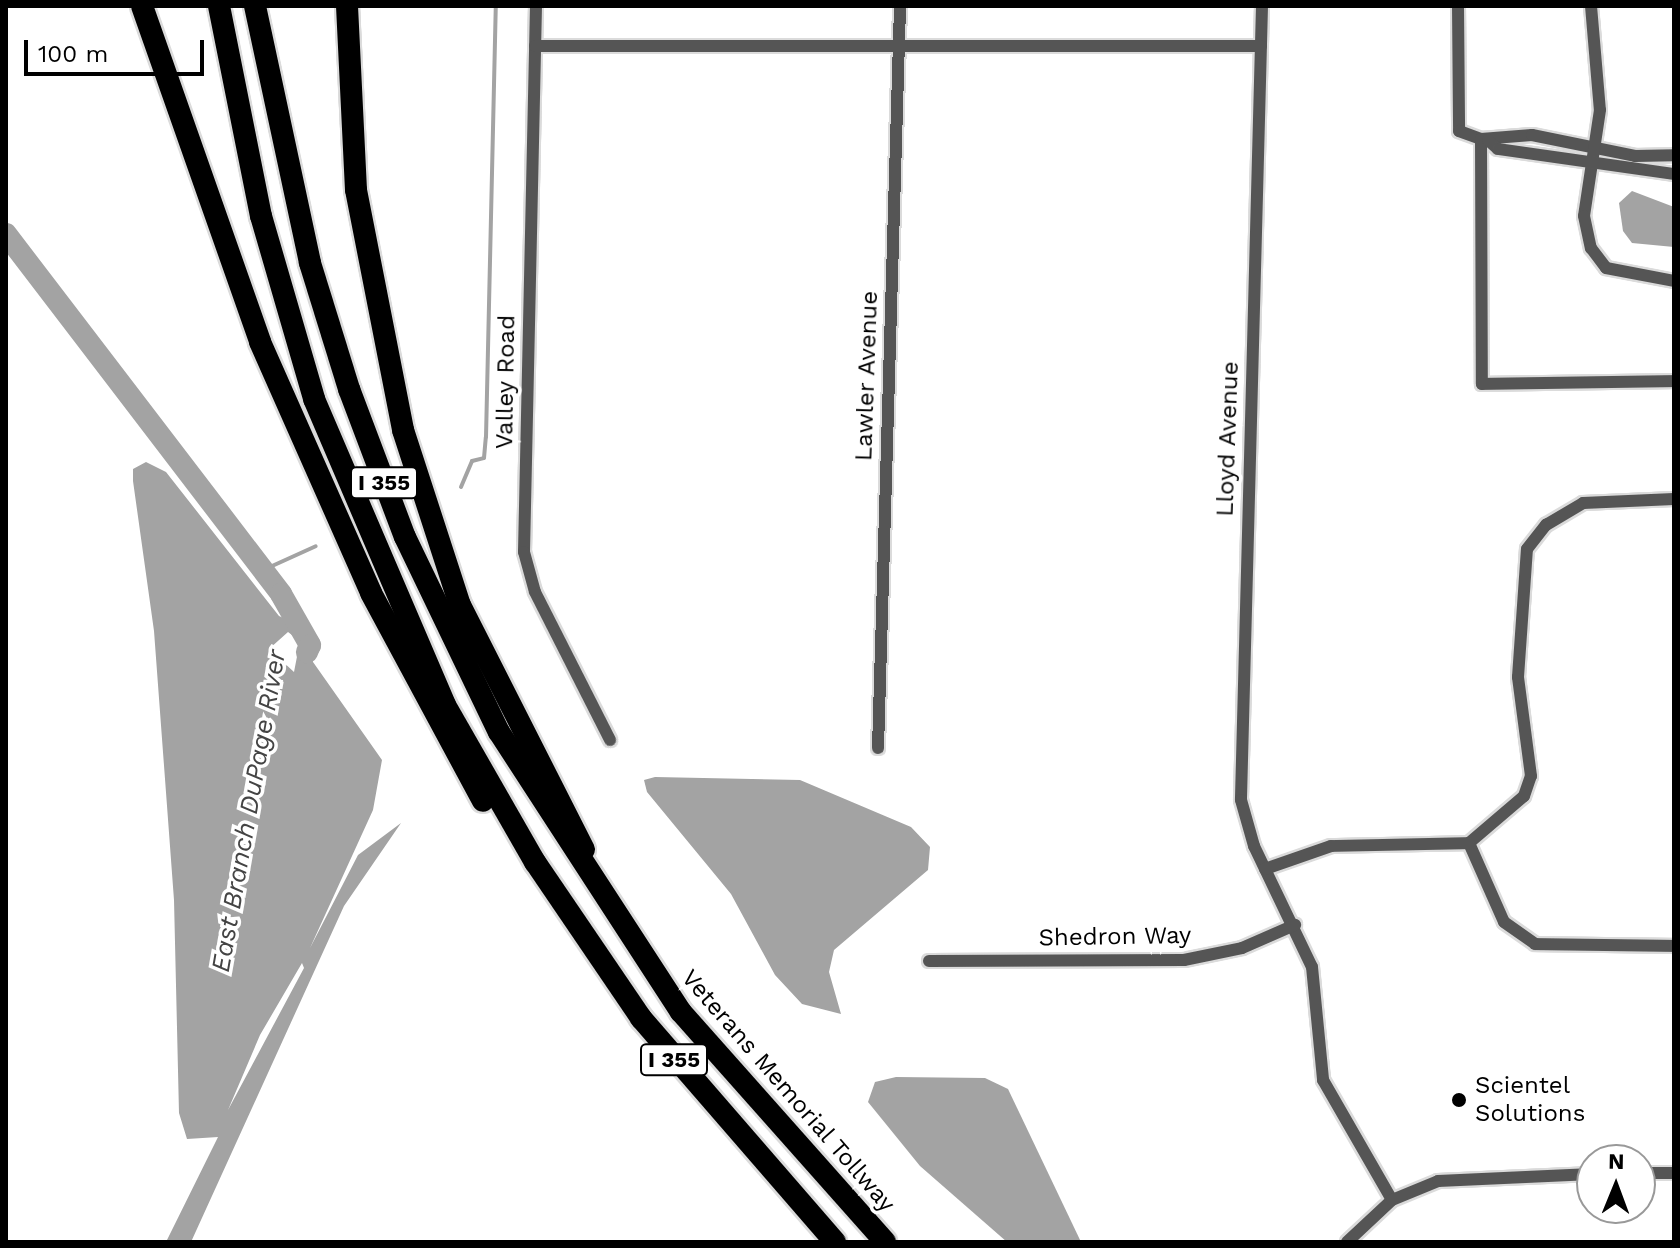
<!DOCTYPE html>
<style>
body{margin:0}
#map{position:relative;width:1680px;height:1248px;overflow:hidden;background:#fff;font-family:"Work Sans",sans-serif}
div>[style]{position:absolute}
.water>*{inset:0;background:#a3a3a3}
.stream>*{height:4px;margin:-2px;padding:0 2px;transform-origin:2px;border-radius:2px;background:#a3a3a3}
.river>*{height:22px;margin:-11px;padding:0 11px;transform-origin:11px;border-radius:11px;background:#a3a3a3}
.roads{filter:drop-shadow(2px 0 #dbdbdb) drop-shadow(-2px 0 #dbdbdb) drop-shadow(0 2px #dbdbdb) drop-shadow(0 -2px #dbdbdb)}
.street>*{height:12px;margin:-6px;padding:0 6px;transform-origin:6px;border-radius:6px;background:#555}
.highway>*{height:22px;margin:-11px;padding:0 11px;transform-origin:11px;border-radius:11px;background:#000}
.dots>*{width:22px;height:22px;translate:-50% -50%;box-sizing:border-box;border:4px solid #fff;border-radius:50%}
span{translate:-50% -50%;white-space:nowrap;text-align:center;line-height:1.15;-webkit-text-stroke:7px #fff;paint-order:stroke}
.shield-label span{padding:2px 6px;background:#fff;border:2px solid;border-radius:6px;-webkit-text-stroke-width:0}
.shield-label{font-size:22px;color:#000;font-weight:700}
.street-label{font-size:24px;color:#000}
.poi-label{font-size:24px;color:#000}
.left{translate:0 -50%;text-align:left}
.water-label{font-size:26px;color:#444;font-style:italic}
.frame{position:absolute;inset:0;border:8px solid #000;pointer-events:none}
.north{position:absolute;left:1576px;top:1144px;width:80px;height:80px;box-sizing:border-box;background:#fff;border:2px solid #999;border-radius:50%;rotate:1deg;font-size:22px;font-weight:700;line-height:32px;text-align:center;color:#000}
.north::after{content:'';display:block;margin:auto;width:28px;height:36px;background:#000;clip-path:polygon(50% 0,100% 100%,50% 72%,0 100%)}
.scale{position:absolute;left:24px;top:40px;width:180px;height:36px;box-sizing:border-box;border:4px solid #000;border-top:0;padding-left:10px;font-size:24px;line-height:28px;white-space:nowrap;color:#000;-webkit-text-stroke:6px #fff;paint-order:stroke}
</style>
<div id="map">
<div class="water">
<div style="clip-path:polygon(1632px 191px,1674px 207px,1674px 247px,1632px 243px,1623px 231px,1619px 203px)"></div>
<div style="clip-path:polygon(evenodd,146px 462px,166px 472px,279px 616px,310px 630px,313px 662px,382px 760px,373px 810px,310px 948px,358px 855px,401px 823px,344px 906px,191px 1242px,166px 1242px,218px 1137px,187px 1139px,179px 1113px,174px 900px,154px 631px,133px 481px,133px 469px,146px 462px,288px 632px,300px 641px,294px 672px,269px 649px,288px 632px,146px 462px,302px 963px,304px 968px,228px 1110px,260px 1035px,302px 963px)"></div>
<div style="clip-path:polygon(655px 777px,800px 780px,911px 827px,930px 847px,928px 870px,834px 950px,829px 972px,841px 1014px,802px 1004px,775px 975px,731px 894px,647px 792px,644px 780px)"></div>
<div style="clip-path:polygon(896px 1077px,985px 1078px,1008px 1089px,1081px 1242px,1007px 1242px,920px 1166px,868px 1102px,875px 1082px)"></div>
</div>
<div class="stream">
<div style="left:461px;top:487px;width:28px;rotate:-67deg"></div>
<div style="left:472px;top:461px;width:12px;rotate:-14deg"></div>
<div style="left:484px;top:458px;width:21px;rotate:-85deg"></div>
<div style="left:486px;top:437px;width:431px;rotate:-88.7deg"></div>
<div style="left:261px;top:571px;width:60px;rotate:-24.4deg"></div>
</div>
<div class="river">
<div style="left:6px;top:234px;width:453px;rotate:52.6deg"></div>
<div style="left:281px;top:594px;width:59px;rotate:60.4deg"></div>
<div style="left:310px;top:645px;width:8px;rotate:113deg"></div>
</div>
<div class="roads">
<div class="street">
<div style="left:536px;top:6px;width:546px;rotate:91.26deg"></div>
<div style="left:524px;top:552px;width:41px;rotate:74.6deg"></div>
<div style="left:535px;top:592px;width:166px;rotate:63.1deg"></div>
<div style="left:1262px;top:6px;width:794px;rotate:91.52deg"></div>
<div style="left:1241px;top:800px;width:48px;rotate:74.2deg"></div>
<div style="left:1254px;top:846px;width:134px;rotate:64.4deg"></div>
<div style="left:1312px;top:967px;width:114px;rotate:84.4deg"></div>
<div style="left:1323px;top:1080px;width:138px;rotate:60.1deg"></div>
<div style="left:1458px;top:6px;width:125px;rotate:89.5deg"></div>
<div style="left:1459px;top:131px;width:23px;rotate:20deg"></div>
<div style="left:1481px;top:139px;width:51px;rotate:-4.5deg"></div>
<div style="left:1532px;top:135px;width:105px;rotate:11.5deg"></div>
<div style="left:1635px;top:156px;width:39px;rotate:-1deg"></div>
<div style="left:1591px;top:6px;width:104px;rotate:85.1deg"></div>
<div style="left:1600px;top:110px;width:107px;rotate:98.6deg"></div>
<div style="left:1584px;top:216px;width:33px;rotate:78deg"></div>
<div style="left:1591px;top:248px;width:25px;rotate:53deg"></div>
<div style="left:1606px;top:268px;width:69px;rotate:10.8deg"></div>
<div style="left:535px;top:46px;width:726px"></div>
<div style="left:1481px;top:139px;width:245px;rotate:89.8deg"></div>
<div style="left:1482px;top:384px;width:192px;rotate:-0.9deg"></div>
<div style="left:1488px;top:140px;width:13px;rotate:42deg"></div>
<div style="left:1498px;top:149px;width:178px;rotate:8.1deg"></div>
<div style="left:878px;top:748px;width:742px;rotate:-88.3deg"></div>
<div style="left:1469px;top:843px;width:72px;rotate:-40.5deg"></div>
<div style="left:1524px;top:796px;width:21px;rotate:-71deg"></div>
<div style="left:1531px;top:776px;width:100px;rotate:-97.5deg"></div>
<div style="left:1518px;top:677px;width:128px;rotate:-86deg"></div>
<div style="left:1527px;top:549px;width:31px;rotate:-52deg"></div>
<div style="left:1546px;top:525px;width:43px;rotate:-30.7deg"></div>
<div style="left:1583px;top:503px;width:91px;rotate:-2.5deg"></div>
<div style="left:1469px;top:843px;width:86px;rotate:66.1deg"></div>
<div style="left:1504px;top:922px;width:38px;rotate:35deg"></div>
<div style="left:1535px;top:944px;width:139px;rotate:0.8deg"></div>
<div style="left:1265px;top:869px;width:70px;rotate:-19.2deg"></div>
<div style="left:1331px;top:846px;width:138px;rotate:-1.2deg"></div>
<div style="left:929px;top:961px;width:255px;rotate:-0.2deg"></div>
<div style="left:1184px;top:960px;width:59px;rotate:-11.7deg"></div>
<div style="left:1242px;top:948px;width:58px;rotate:-23.5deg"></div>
<div style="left:1640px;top:1173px;width:34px"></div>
<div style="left:1347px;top:1242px;width:62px;rotate:-43deg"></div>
<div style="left:1392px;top:1200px;width:50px;rotate:-22.4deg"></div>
<div style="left:1438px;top:1181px;width:154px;rotate:-2.6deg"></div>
</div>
<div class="highway">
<div style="left:142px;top:6px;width:356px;rotate:70.6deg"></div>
<div style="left:260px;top:342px;width:274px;rotate:66.1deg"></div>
<div style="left:371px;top:593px;width:236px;rotate:61.7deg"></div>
<div style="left:219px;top:6px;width:214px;rotate:78.7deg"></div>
<div style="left:261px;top:216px;width:191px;rotate:73.8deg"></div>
<div style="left:314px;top:399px;width:333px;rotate:66.8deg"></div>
<div style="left:445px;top:705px;width:181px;rotate:60.2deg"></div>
<div style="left:535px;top:862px;width:189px;rotate:55.8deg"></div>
<div style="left:641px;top:1018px;width:296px;rotate:49.1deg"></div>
<div style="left:255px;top:6px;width:263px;rotate:77.9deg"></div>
<div style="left:310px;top:263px;width:132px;rotate:72.8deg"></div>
<div style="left:349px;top:389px;width:158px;rotate:69.3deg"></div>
<div style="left:405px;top:537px;width:216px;rotate:64.3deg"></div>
<div style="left:499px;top:732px;width:334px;rotate:57deg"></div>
<div style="left:681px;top:1012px;width:307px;rotate:48.4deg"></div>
<div style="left:347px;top:6px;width:184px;rotate:87.2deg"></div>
<div style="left:356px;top:190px;width:245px;rotate:78.9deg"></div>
<div style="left:403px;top:430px;width:184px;rotate:72deg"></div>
<div style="left:460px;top:605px;width:274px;rotate:63.1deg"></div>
</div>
</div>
<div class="dots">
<div style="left:1459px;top:1100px;background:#000"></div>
</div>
<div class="shield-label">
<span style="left:384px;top:483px">I 355</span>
<span style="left:674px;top:1060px">I 355</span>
</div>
<div class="street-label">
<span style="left:867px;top:376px;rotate:-88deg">Lawler Avenue</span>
<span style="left:506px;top:382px;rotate:-89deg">Valley Road</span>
<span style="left:1228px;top:439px;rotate:-88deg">Lloyd Avenue</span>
<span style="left:1115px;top:937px;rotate:-1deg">Shedron Way</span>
<span style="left:788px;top:1091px;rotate:49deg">Veterans Memorial Tollway</span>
</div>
<div class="poi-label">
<span class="left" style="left:1475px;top:1100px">Scientel<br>Solutions</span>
</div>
<div class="water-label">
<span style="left:249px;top:811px;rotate:-80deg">East Branch DuPage River</span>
</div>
<div class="frame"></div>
<div class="north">N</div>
<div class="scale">100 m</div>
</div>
